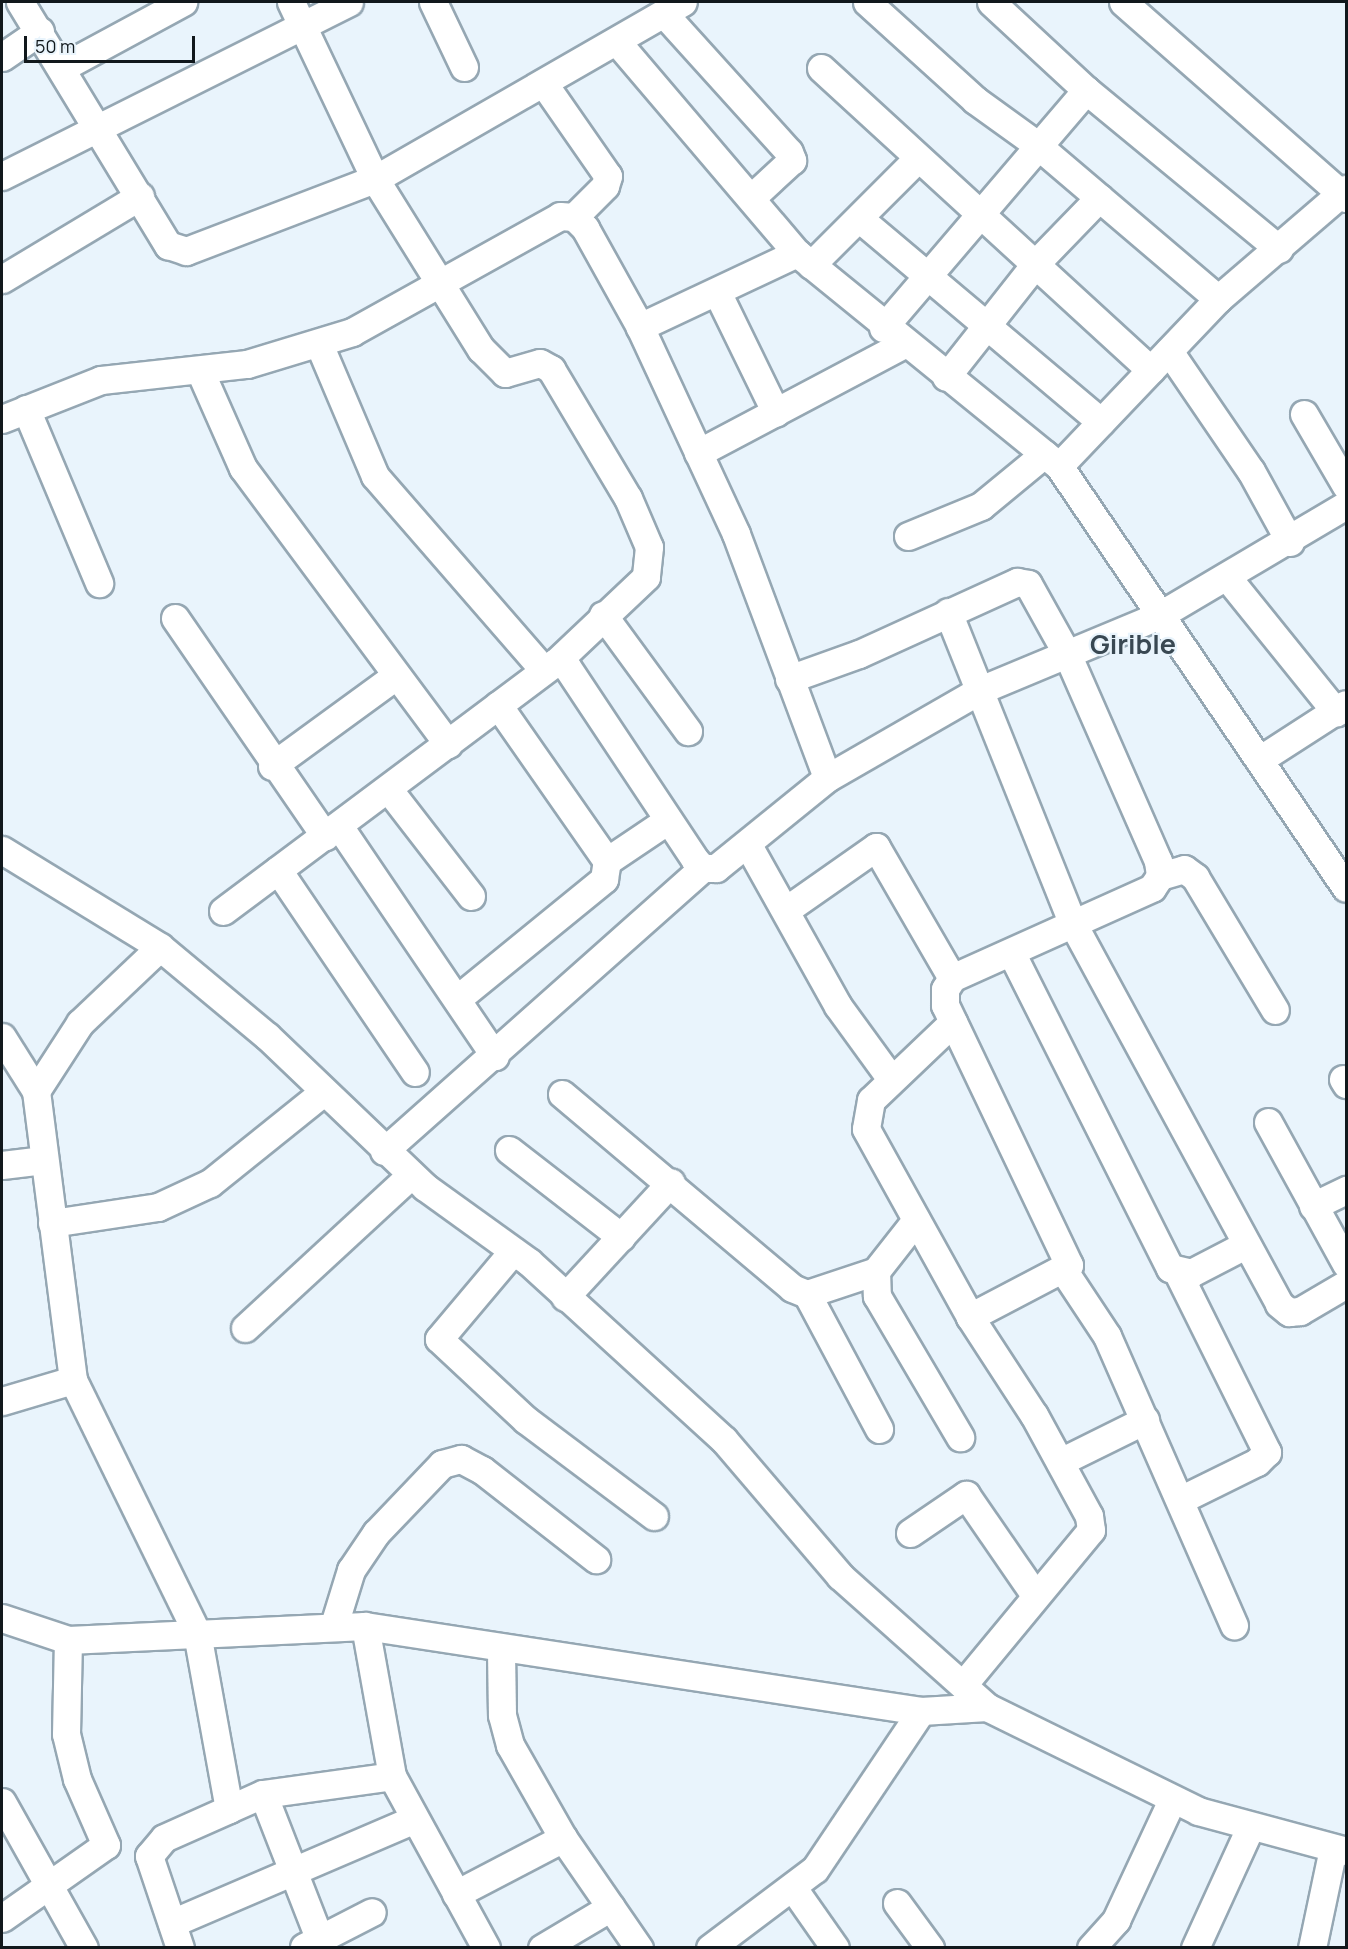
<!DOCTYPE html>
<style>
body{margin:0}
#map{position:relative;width:1348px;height:1949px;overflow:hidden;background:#e9f4fc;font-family:Manrope,sans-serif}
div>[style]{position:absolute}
.roads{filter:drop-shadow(2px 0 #95a7b3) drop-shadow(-2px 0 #95a7b3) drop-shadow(0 2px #95a7b3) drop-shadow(0 -2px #95a7b3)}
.minor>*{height:27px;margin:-13.5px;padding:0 13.5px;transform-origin:13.5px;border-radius:13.5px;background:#fff}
span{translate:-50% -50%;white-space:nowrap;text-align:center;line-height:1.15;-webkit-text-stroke:4.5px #e9f4fc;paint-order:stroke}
.district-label{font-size:27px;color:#394852;font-weight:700}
.frame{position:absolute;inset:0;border:3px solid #11181c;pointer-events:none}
.scale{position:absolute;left:24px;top:36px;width:171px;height:27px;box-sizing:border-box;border:3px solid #11181c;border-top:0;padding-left:8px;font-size:18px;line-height:21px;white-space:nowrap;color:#11181c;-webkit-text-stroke:4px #e9f4fc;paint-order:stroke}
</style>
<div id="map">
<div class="roads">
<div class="minor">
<div style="left:20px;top:2px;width:285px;rotate:58.7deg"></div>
<div style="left:168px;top:245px;width:19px;rotate:18deg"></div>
<div style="left:186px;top:251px;width:202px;rotate:-20.9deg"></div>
<div style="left:375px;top:179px;width:355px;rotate:-29.9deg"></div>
<div style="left:291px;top:2px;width:196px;rotate:64.6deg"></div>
<div style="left:375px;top:179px;width:200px;rotate:58.1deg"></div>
<div style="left:481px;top:349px;width:34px;rotate:45deg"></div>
<div style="left:505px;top:373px;width:36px;rotate:-16deg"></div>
<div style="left:540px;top:363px;width:13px;rotate:29deg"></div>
<div style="left:551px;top:369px;width:150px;rotate:59.2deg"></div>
<div style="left:628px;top:498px;width:53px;rotate:66.8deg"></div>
<div style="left:649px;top:547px;width:30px;rotate:96deg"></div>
<div style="left:646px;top:577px;width:124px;rotate:136.6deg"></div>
<div style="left:433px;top:2px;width:72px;rotate:64.5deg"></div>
<div style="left:867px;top:2px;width:146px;rotate:42.2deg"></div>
<div style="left:975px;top:100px;width:75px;rotate:35.8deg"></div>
<div style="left:1036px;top:144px;width:239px;rotate:40.4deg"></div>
<div style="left:991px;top:2px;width:129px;rotate:42.8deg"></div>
<div style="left:1086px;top:90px;width:250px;rotate:39.5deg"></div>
<div style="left:1123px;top:2px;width:297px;rotate:41.3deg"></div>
<div style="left:666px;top:16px;width:183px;rotate:47.9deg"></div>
<div style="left:789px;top:152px;width:9px;rotate:69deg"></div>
<div style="left:792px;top:160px;width:56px;rotate:137.2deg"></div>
<div style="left:618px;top:43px;width:276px;rotate:49.6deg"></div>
<div style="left:797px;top:253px;width:338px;rotate:39.1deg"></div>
<div style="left:1059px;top:466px;width:510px;rotate:55.78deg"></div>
<div style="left:2px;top:57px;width:46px;rotate:-34.4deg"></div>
<div style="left:61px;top:68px;width:139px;rotate:-28.4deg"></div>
<div style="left:821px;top:68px;width:447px;rotate:42.5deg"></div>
<div style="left:544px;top:84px;width:112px;rotate:55.2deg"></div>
<div style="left:608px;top:176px;width:10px;rotate:107deg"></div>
<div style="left:605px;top:186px;width:44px;rotate:135deg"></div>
<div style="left:2px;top:176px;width:388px;rotate:-26.6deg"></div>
<div style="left:860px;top:219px;width:315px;rotate:40.1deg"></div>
<div style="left:797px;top:253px;width:174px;rotate:154.8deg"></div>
<div style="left:640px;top:327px;width:228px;rotate:65.1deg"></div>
<div style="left:736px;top:534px;width:260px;rotate:69.5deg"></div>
<div style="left:811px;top:265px;width:148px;rotate:-45deg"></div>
<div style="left:2px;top:279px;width:161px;rotate:-31deg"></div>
<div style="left:718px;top:294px;width:132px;rotate:64deg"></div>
<div style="left:883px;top:328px;width:313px;rotate:-49.5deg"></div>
<div style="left:319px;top:344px;width:143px;rotate:67deg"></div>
<div style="left:375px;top:476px;width:256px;rotate:49deg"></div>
<div style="left:1169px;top:351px;width:145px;rotate:55.7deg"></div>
<div style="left:1251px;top:471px;width:81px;rotate:61.2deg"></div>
<div style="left:200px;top:371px;width:106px;rotate:66.1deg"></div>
<div style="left:243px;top:468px;width:344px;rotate:53.4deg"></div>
<div style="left:946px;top:377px;width:145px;rotate:-51.7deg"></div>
<div style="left:1036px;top:263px;width:91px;rotate:-45.9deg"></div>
<div style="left:26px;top:409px;width:189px;rotate:67.2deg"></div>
<div style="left:1304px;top:414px;width:83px;rotate:59.7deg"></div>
<div style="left:2px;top:419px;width:106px;rotate:-21.5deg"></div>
<div style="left:101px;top:380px;width:147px;rotate:-6.3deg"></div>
<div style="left:247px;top:364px;width:110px;rotate:-16.9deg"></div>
<div style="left:352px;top:332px;width:238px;rotate:-29.1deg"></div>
<div style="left:560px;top:216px;width:14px;rotate:4deg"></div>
<div style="left:574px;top:217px;width:16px;rotate:45deg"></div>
<div style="left:585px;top:228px;width:113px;rotate:60.9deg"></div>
<div style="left:698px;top:453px;width:233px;rotate:-27.9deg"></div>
<div style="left:1059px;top:466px;width:231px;rotate:-46.4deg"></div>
<div style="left:1218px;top:299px;width:169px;rotate:-40.7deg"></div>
<div style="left:908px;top:536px;width:79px;rotate:-22.3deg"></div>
<div style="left:981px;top:506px;width:82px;rotate:-39.5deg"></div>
<div style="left:1227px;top:577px;width:174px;rotate:51.1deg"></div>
<div style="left:948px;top:612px;width:336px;rotate:68.2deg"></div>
<div style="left:1073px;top:924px;width:432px;rotate:61.5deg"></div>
<div style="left:1279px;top:1304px;width:13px;rotate:39deg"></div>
<div style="left:1289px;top:1312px;width:11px;rotate:-5deg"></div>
<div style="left:1300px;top:1311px;width:53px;rotate:-30.4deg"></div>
<div style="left:603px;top:615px;width:144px;rotate:53.8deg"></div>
<div style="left:175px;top:618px;width:265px;rotate:55.5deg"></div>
<div style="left:789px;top:679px;width:74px;rotate:-19.7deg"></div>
<div style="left:859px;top:654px;width:174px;rotate:-24.5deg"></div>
<div style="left:1017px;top:582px;width:11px;rotate:10deg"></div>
<div style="left:1028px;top:584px;width:82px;rotate:60.9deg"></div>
<div style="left:1068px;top:656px;width:224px;rotate:66.3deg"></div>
<div style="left:1158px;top:861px;width:15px;rotate:82deg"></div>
<div style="left:1160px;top:876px;width:14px;rotate:124deg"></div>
<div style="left:1152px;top:888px;width:219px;rotate:155.8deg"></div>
<div style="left:952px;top:978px;width:13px;rotate:122deg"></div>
<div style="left:945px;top:989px;width:16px;rotate:90deg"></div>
<div style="left:945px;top:1005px;width:288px;rotate:64.5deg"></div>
<div style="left:1069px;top:1265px;width:112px;rotate:152.3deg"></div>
<div style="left:498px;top:705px;width:190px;rotate:55.1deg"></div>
<div style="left:607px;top:861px;width:73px;rotate:-33.9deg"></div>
<div style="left:1259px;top:760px;width:103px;rotate:-32.8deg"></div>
<div style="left:272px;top:766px;width:151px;rotate:-36.1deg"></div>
<div style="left:389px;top:790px;width:134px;rotate:52.3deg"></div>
<div style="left:339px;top:826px;width:278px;rotate:55.9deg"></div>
<div style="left:748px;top:845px;width:184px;rotate:60.8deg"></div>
<div style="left:838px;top:1006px;width:90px;rotate:54deg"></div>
<div style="left:2px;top:850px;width:185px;rotate:31.5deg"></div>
<div style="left:160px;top:947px;width:139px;rotate:39.8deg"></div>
<div style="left:267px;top:1036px;width:219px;rotate:43.7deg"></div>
<div style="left:425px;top:1187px;width:128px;rotate:35.8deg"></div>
<div style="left:529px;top:1262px;width:264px;rotate:42.4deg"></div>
<div style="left:724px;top:1440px;width:179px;rotate:49.5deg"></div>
<div style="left:840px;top:1576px;width:197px;rotate:41.7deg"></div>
<div style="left:987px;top:1707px;width:235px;rotate:26.2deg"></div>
<div style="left:1198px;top:1811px;width:153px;rotate:15.1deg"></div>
<div style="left:278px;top:870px;width:244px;rotate:55.9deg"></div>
<div style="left:1160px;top:876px;width:25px;rotate:-16deg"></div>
<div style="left:1184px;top:869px;width:14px;rotate:36deg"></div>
<div style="left:1195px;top:877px;width:155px;rotate:59deg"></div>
<div style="left:786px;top:910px;width:110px;rotate:-35deg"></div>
<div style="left:876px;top:847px;width:151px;rotate:59.9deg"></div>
<div style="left:223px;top:911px;width:416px;rotate:-36.8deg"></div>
<div style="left:556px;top:662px;width:12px;rotate:24deg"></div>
<div style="left:567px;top:667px;width:232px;rotate:56.4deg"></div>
<div style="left:695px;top:860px;width:11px;rotate:45deg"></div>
<div style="left:703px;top:868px;width:13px"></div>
<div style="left:716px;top:868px;width:143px;rotate:-39deg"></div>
<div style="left:827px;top:778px;width:177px;rotate:-29.9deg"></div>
<div style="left:980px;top:690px;width:195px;rotate:-22.6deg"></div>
<div style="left:1160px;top:615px;width:216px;rotate:-30.6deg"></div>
<div style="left:1011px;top:952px;width:354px;rotate:63.3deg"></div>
<div style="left:1170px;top:1268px;width:22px;rotate:13deg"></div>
<div style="left:1191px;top:1273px;width:61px;rotate:-27.4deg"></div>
<div style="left:457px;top:999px;width:190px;rotate:-39.2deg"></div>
<div style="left:604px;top:879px;width:18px;rotate:-81deg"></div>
<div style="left:953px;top:1022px;width:113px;rotate:136.4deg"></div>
<div style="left:871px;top:1100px;width:29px;rotate:100deg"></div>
<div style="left:866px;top:1129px;width:215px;rotate:61deg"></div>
<div style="left:970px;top:1317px;width:117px;rotate:56.9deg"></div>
<div style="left:1034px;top:1415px;width:115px;rotate:61.4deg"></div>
<div style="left:1089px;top:1516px;width:14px;rotate:82deg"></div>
<div style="left:1091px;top:1530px;width:201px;rotate:129.6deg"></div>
<div style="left:2px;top:1037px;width:64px;rotate:57.8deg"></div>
<div style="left:36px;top:1091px;width:291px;rotate:82.7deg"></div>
<div style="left:73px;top:1380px;width:282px;rotate:63.9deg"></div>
<div style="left:197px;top:1633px;width:179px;rotate:79.7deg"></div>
<div style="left:229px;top:1809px;width:37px;rotate:-24deg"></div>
<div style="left:263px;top:1794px;width:130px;rotate:-7.9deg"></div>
<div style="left:1343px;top:1079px;width:6px;rotate:59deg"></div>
<div style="left:36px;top:1091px;width:81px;rotate:-57.1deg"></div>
<div style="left:80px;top:1023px;width:110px;rotate:-43.5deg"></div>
<div style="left:562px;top:1094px;width:301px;rotate:40.1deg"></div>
<div style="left:792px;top:1288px;width:16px;rotate:22deg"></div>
<div style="left:807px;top:1294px;width:73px;rotate:-18.4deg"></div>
<div style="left:1268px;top:1122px;width:162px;rotate:61.2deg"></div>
<div style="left:509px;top:1150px;width:142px;rotate:37.8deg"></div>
<div style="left:384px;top:1151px;width:426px;rotate:-41.6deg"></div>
<div style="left:2px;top:1165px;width:42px;rotate:-6.8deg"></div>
<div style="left:1313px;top:1206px;width:37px;rotate:-26deg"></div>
<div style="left:916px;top:1220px;width:65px;rotate:128.1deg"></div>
<div style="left:876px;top:1271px;width:25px;rotate:88deg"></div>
<div style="left:877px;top:1296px;width:164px;rotate:59.5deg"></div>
<div style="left:52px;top:1223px;width:107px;rotate:-8.6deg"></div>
<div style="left:158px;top:1207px;width:57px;rotate:-24.8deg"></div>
<div style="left:210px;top:1183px;width:145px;rotate:-38.8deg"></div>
<div style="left:513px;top:1251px;width:115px;rotate:130.1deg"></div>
<div style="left:439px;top:1339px;width:119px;rotate:43deg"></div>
<div style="left:526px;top:1420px;width:160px;rotate:36.9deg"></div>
<div style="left:1064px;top:1271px;width:78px;rotate:56.5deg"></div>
<div style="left:1107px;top:1336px;width:316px;rotate:66.3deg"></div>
<div style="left:1179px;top:1275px;width:198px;rotate:63.6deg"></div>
<div style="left:1267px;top:1452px;width:14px;rotate:135deg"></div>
<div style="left:1257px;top:1462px;width:84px;rotate:153.7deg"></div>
<div style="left:807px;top:1294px;width:153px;rotate:61.9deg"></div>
<div style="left:565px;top:1297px;width:156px;rotate:-47.3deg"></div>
<div style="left:245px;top:1328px;width:226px;rotate:-42.7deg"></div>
<div style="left:2px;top:1401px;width:74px;rotate:-16.5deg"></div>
<div style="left:1060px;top:1462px;width:95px;rotate:-26.3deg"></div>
<div style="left:910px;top:1533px;width:68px;rotate:-34.2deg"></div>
<div style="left:966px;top:1495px;width:121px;rotate:55.4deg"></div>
<div style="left:2px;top:1618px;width:70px;rotate:18.4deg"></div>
<div style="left:68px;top:1640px;width:297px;rotate:-2.7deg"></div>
<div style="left:365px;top:1626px;width:562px;rotate:8.69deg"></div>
<div style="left:921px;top:1711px;width:66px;rotate:-3.5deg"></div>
<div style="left:334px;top:1625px;width:58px;rotate:-72.8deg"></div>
<div style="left:351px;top:1570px;width:45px;rotate:-56deg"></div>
<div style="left:376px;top:1533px;width:95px;rotate:-46.3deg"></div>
<div style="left:442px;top:1464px;width:20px;rotate:-15deg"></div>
<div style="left:461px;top:1459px;width:24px;rotate:28deg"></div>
<div style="left:482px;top:1470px;width:145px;rotate:38deg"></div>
<div style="left:365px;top:1626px;width:152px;rotate:79.8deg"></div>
<div style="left:392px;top:1776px;width:196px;rotate:61.3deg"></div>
<div style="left:263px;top:1794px;width:165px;rotate:68.7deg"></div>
<div style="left:2px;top:1802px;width:167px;rotate:60.7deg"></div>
<div style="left:563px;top:1838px;width:134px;rotate:55.4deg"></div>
<div style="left:793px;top:1888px;width:73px;rotate:55deg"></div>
<div style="left:456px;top:1894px;width:121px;rotate:-27.6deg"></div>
<div style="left:563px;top:1838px;width:107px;rotate:-119.7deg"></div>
<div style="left:510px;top:1745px;width:31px;rotate:-105deg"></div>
<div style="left:502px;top:1715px;width:65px;rotate:-90.9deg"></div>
<div style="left:897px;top:1903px;width:56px;rotate:53.7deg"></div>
<div style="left:2px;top:1918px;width:127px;rotate:-35.1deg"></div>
<div style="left:106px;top:1845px;width:72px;rotate:-113.7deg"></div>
<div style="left:77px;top:1779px;width:46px;rotate:-103.7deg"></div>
<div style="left:66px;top:1734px;width:94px;rotate:-88.8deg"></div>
<div style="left:172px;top:1923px;width:264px;rotate:-23.2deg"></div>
<div style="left:304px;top:1947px;width:76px;rotate:-27.2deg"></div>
<div style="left:180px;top:1948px;width:97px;rotate:-108.6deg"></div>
<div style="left:149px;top:1856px;width:23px;rotate:-50deg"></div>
<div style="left:164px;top:1838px;width:71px;rotate:-24deg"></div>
<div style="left:542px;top:1948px;width:80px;rotate:-30.7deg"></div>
<div style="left:710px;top:1948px;width:131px;rotate:-37deg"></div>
<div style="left:815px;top:1869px;width:190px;rotate:-56.1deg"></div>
<div style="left:1091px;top:1948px;width:38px;rotate:-48deg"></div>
<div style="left:1116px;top:1920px;width:132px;rotate:-65deg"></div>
<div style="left:1195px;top:1948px;width:132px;rotate:-65.4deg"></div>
<div style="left:1312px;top:1948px;width:102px;rotate:-78.1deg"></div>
</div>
</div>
<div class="district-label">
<span style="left:1133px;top:644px">Girible</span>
</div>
<div class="frame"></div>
<div class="scale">50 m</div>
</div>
